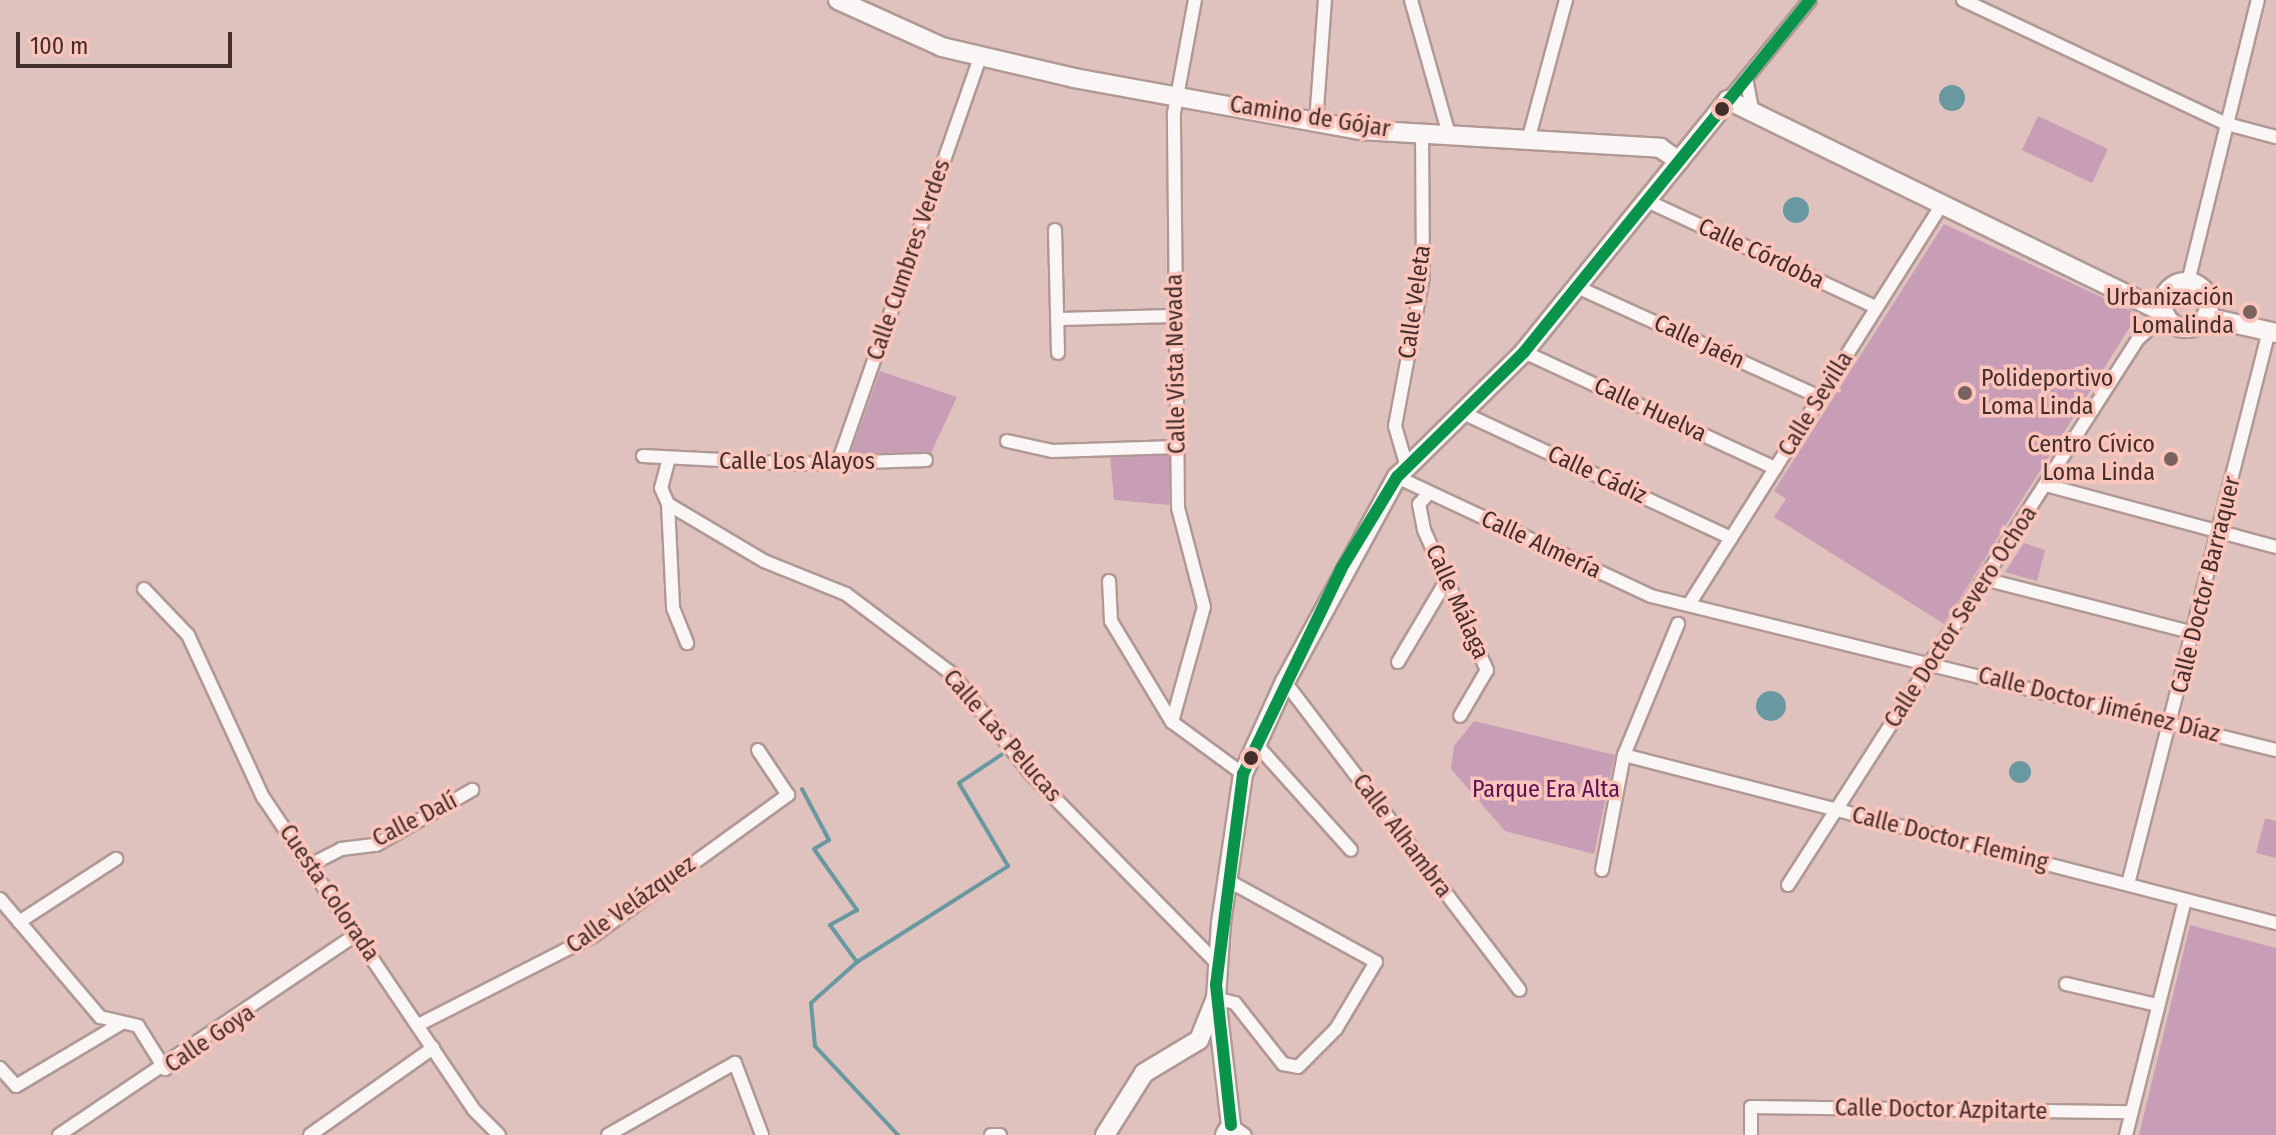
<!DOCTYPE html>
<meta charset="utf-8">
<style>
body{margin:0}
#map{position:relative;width:2276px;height:1135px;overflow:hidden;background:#dfc2bd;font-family:"Fira Sans Condensed",sans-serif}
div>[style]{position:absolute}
.green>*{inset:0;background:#c89eb6}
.water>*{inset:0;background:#6899a0}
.round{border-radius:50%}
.stream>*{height:4px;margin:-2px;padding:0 2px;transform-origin:2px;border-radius:2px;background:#6899a0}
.roads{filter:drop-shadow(2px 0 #b09995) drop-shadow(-2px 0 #b09995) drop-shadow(0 2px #b09995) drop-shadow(0 -2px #b09995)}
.street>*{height:12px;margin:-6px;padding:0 6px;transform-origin:6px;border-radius:6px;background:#faf6f5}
.secondary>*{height:18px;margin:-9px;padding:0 9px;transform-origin:9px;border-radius:9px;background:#faf6f5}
.secondary>.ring{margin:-9px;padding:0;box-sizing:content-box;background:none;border:18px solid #faf6f5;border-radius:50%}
.bus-1>*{height:12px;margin:-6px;padding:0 6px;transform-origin:6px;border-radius:6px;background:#0a944b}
.dots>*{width:22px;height:22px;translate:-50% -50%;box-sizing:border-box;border:4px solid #fcc5bb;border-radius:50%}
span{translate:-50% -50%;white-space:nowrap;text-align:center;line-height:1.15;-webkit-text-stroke:7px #fcc5bb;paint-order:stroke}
.street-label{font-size:24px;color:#442e2b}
.poi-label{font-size:24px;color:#442e2b}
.right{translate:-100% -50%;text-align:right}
.left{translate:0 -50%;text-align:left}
.park-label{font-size:24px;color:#591256}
.scale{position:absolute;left:16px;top:32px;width:216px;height:36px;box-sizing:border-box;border:4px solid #442e2b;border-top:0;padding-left:10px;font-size:24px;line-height:28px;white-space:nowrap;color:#442e2b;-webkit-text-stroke:6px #fcc5bb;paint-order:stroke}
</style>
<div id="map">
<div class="green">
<div style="clip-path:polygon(2038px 116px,2108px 149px,2092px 183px,2022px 150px)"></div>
<div style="clip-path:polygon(1944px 224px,2138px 314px,1944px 624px,1774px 517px,1786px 499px,1774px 491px)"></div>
<div style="clip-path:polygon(880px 371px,957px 397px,930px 455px,850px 455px)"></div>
<div style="clip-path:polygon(1171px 452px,1169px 505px,1114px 500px,1110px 455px)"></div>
<div style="clip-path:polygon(2024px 543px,2045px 550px,2037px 581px,2005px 572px)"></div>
<div style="clip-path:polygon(1474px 721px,1615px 755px,1594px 854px,1505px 831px,1451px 769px,1454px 746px)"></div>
<div style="clip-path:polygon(2265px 818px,2276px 821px,2276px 858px,2256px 853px)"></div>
<div style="clip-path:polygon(2190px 925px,2276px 948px,2276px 1135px,2139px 1135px)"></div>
</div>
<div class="water">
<div class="round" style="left:1939px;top:85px;width:26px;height:26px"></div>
<div class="round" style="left:1783px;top:197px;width:26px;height:26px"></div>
<div class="round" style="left:1756px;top:691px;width:30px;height:30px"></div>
<div class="round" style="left:2009px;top:761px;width:22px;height:22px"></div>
</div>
<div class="stream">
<div style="left:802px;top:789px;width:58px;rotate:62.1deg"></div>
<div style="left:829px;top:840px;width:17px;rotate:149deg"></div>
<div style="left:814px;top:849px;width:75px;rotate:54.8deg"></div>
<div style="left:857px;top:910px;width:31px;rotate:151deg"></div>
<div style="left:830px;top:925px;width:46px;rotate:53.9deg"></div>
<div style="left:898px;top:1135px;width:122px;rotate:-133deg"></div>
<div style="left:815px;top:1046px;width:43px;rotate:-95.3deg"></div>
<div style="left:811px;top:1003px;width:62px;rotate:-41.7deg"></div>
<div style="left:857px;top:962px;width:179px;rotate:-32.4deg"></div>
<div style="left:1008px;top:866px;width:96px;rotate:-120.6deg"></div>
<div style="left:959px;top:783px;width:58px;rotate:-33.7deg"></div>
</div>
<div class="roads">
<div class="street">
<div style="left:1411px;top:0;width:139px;rotate:74.2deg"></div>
<div style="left:1963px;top:0;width:292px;rotate:25.2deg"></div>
<div style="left:2227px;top:124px;width:51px;rotate:14.9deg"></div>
<div style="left:1746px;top:78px;width:38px;rotate:79deg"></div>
<div style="left:1728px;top:100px;width:129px;rotate:-50.6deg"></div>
<div style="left:1316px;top:122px;width:122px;rotate:-85.8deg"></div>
<div style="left:1529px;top:137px;width:142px;rotate:-74.9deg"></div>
<div style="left:1645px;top:200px;width:255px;rotate:24.9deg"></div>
<div style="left:1055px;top:230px;width:123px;rotate:88.6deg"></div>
<div style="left:2188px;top:282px;width:291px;rotate:-76.1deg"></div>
<div style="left:1577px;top:287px;width:267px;rotate:24.4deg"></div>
<div style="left:1057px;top:319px;width:118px;rotate:-1.5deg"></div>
<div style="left:1524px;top:352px;width:277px;rotate:24.8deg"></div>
<div style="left:1463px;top:413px;width:296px;rotate:25deg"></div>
<div style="left:1007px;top:441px;width:46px;rotate:12.5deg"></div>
<div style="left:1052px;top:451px;width:125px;rotate:-1.8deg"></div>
<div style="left:643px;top:456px;width:157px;rotate:2.9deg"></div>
<div style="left:800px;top:464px;width:126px;rotate:-1.8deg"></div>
<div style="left:668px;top:462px;width:27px;rotate:105deg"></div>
<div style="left:661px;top:488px;width:17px;rotate:66deg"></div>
<div style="left:668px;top:504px;width:112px;rotate:30.7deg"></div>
<div style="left:764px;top:561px;width:88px;rotate:21.9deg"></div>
<div style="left:846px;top:594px;width:133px;rotate:37deg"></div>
<div style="left:952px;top:674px;width:127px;rotate:51.7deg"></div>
<div style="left:1031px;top:774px;width:268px;rotate:45.5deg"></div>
<div style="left:838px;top:463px;width:429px;rotate:-70.7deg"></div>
<div style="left:1407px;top:467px;width:43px;rotate:-106.3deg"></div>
<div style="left:1395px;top:426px;width:153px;rotate:-79.4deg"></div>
<div style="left:1423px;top:276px;width:143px;rotate:-90.4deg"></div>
<div style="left:1397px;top:477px;width:280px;rotate:25.1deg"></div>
<div style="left:1651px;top:596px;width:644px;rotate:13.84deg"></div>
<div style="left:2046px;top:485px;width:238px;rotate:15.1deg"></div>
<div style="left:1429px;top:493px;width:15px;rotate:132deg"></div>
<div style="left:1419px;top:504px;width:26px;rotate:79deg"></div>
<div style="left:1424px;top:530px;width:154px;rotate:65.8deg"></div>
<div style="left:1487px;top:670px;width:53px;rotate:120.4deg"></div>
<div style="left:668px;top:504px;width:104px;rotate:87.2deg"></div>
<div style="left:673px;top:608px;width:38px;rotate:68deg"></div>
<div style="left:1984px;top:579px;width:217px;rotate:14.4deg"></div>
<div style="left:1109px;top:581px;width:40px;rotate:87.1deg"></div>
<div style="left:1111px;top:621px;width:118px;rotate:58.9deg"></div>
<div style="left:1172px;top:722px;width:88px;rotate:36.2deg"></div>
<div style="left:144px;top:589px;width:64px;rotate:46.3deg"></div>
<div style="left:188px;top:635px;width:179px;rotate:65.2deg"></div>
<div style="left:263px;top:797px;width:377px;rotate:56deg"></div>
<div style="left:474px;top:1110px;width:35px;rotate:45deg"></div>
<div style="left:1690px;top:603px;width:470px;rotate:-57.7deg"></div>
<div style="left:1398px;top:662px;width:94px;rotate:-59.3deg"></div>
<div style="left:1285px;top:682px;width:387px;rotate:52.7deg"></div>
<div style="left:1172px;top:722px;width:119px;rotate:-74.5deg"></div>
<div style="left:1204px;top:607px;width:102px;rotate:-104.7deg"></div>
<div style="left:1178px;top:508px;width:395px;rotate:-90.6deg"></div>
<div style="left:1174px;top:113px;width:115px;rotate:-79.5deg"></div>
<div style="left:1256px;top:744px;width:142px;rotate:48.1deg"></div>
<div style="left:1624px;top:755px;width:673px;rotate:14.45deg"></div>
<div style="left:312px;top:864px;width:33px;rotate:-27deg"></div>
<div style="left:341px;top:849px;width:35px;rotate:-7deg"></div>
<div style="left:376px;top:845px;width:111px;rotate:-29.8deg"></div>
<div style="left:1602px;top:870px;width:117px;rotate:-79.2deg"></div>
<div style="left:1624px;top:755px;width:142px;rotate:-67.6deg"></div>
<div style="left:2128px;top:884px;width:571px;rotate:-75.7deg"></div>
<div style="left:1788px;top:885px;width:649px;rotate:-57.34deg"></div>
<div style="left:2138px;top:339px;width:36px;rotate:-42deg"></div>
<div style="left:0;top:899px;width:155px;rotate:49.7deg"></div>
<div style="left:100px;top:1017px;width:39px;rotate:13deg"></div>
<div style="left:138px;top:1026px;width:51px;rotate:57.9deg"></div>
<div style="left:19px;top:922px;width:116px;rotate:-33deg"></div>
<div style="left:2066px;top:984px;width:93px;rotate:13deg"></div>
<div style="left:1216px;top:998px;width:20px;rotate:15deg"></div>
<div style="left:1235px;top:1003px;width:78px;rotate:51.8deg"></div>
<div style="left:1283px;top:1064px;width:15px;rotate:11deg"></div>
<div style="left:1298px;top:1067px;width:54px;rotate:-45deg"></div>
<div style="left:1336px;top:1029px;width:78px;rotate:-59.2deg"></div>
<div style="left:1376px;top:962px;width:170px;rotate:-151.2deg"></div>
<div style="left:418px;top:1025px;width:196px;rotate:-27deg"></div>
<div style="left:593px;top:936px;width:241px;rotate:-35.9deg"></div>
<div style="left:788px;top:795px;width:54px;rotate:-123.7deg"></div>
<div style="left:0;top:1068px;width:24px;rotate:48deg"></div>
<div style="left:16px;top:1086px;width:121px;rotate:-30.8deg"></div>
<div style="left:1231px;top:1125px;width:17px;rotate:36deg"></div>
<div style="left:59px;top:1135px;width:358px;rotate:-34deg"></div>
<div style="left:310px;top:1135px;width:151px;rotate:-35.3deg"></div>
<div style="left:608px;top:1135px;width:146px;rotate:-29.6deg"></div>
<div style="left:735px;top:1063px;width:77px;rotate:69.4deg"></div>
<div style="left:991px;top:1135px;width:9px"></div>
<div style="left:1751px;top:1135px;width:28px;rotate:-90deg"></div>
<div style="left:1751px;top:1107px;width:380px;rotate:0.8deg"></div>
<div style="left:2126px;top:1135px;width:242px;rotate:-75.9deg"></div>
</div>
<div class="secondary">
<div style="left:838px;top:0;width:114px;rotate:24.3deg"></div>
<div style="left:942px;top:47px;width:136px;rotate:13.2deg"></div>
<div style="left:1074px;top:78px;width:292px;rotate:10.3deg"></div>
<div style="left:1361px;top:130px;width:300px;rotate:3.4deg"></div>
<div style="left:1660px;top:148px;width:23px;rotate:34deg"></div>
<div class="ring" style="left:2163px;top:282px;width:28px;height:28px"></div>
<div style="left:2206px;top:317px;width:72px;rotate:12.9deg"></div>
<div style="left:1105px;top:1135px;width:73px;rotate:-57.8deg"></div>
<div style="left:1144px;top:1073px;width:64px;rotate:-31deg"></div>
<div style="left:1199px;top:1040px;width:45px;rotate:-68deg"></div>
<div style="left:1225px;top:1135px;width:12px;rotate:-59deg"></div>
<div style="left:1231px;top:1125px;width:128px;rotate:-96.7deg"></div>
<div style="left:1216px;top:998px;width:75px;rotate:-86.2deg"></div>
<div style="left:1221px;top:923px;width:151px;rotate:-81.6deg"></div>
<div style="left:1243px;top:774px;width:101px;rotate:-65.5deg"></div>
<div style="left:1285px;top:682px;width:234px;rotate:-61.4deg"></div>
<div style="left:1397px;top:477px;width:178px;rotate:-44.5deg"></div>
<div style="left:1524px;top:352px;width:324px;rotate:-51deg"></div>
<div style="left:1728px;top:100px;width:484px;rotate:26deg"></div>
</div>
</div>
<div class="bus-1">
<div style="left:1231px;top:1125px;width:141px;rotate:-96.1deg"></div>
<div style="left:1216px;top:985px;width:213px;rotate:-82.7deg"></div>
<div style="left:1243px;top:774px;width:227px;rotate:-64.4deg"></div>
<div style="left:1341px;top:569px;width:108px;rotate:-58.7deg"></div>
<div style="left:1397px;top:477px;width:178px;rotate:-44.5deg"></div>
<div style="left:1524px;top:352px;width:454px;rotate:-50.9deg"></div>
</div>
<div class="dots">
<div style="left:1722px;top:109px;background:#442e2b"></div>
<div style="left:2250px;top:312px;background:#7a625e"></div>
<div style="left:1965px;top:393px;background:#7a625e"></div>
<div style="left:2171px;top:459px;background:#7a625e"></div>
<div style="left:1251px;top:758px;background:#442e2b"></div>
</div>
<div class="street-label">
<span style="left:1310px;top:117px;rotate:9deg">Camino de Gójar</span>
<span style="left:1761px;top:254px;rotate:25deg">Calle Córdoba</span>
<span style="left:909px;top:260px;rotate:-71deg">Calle Cumbres Verdes</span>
<span style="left:1415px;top:302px;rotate:-82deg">Calle Veleta</span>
<span style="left:1699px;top:342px;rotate:25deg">Calle Jaén</span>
<span style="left:1176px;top:364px;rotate:-91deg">Calle Vista Nevada</span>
<span style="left:1816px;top:404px;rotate:-58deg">Calle Sevilla</span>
<span style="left:1650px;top:410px;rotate:25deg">Calle Huelva</span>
<span style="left:797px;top:462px">Calle Los Alayos</span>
<span style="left:1597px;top:475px;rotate:25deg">Calle Cádiz</span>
<span style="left:1541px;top:545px;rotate:25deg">Calle Almería</span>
<span style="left:2206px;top:585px;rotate:-76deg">Calle Doctor Barraquer</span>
<span style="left:1457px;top:602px;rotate:66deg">Calle Málaga</span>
<span style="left:1961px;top:617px;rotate:-57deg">Calle Doctor Severo Ochoa</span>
<span style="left:2099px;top:705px;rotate:14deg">Calle Doctor Jiménez Díaz</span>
<span style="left:1002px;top:736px;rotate:49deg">Calle Las Pelucas</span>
<span style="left:415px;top:820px;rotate:-27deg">Calle Dalí</span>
<span style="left:1402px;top:836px;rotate:53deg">Calle Alhambra</span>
<span style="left:1950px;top:839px;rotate:14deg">Calle Doctor Fleming</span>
<span style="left:329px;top:893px;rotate:56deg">Cuesta Colorada</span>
<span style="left:631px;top:905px;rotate:-35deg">Calle Velázquez</span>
<span style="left:210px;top:1039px;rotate:-34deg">Calle Goya</span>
<span style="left:1941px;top:1110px;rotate:1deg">Calle Doctor Azpitarte</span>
</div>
<div class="poi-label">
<span class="right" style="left:2234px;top:312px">Urbanización<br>Lomalinda</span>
<span class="left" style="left:1981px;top:393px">Polideportivo<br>Loma Linda</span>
<span class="right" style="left:2155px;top:459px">Centro Cívico<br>Loma Linda</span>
</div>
<div class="park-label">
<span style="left:1546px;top:790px">Parque Era Alta</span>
</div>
<div class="scale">100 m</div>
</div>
